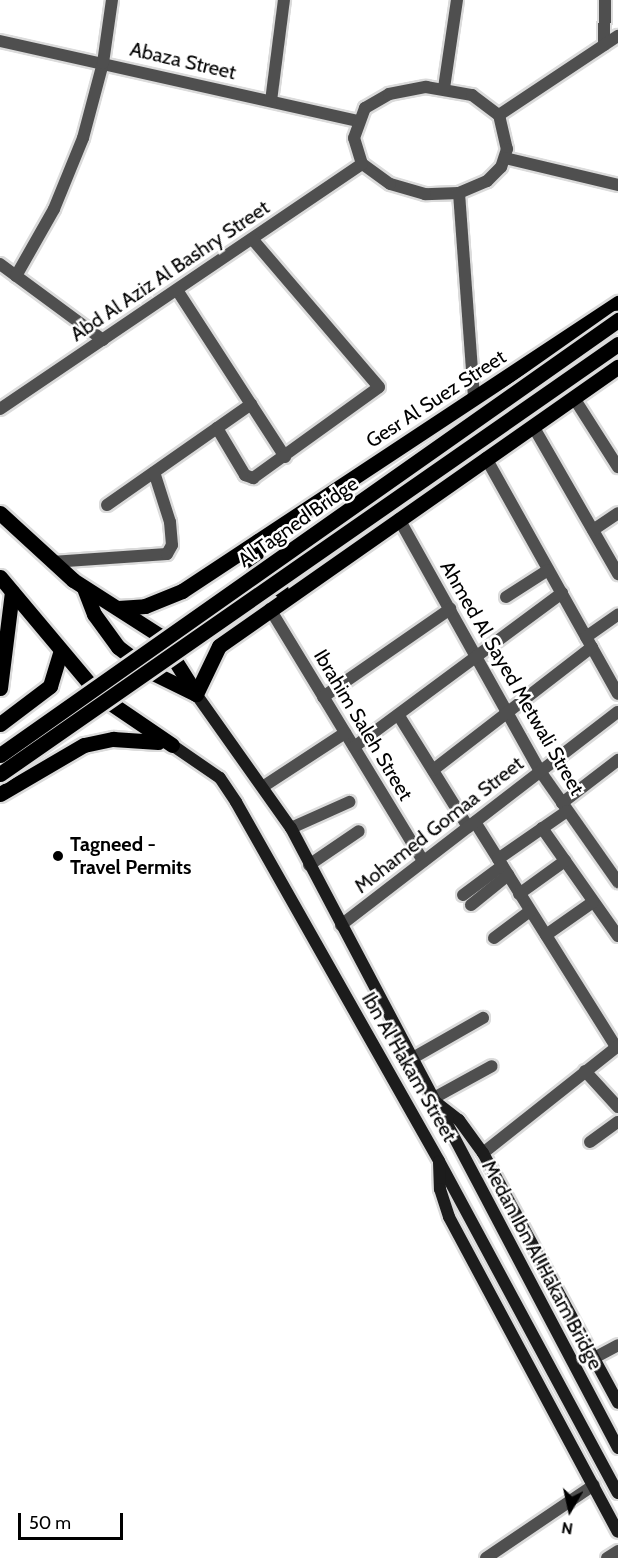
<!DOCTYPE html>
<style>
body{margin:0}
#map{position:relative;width:618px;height:1558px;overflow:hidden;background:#fff;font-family:Cabin,sans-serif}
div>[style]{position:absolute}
.roads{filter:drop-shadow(2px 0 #dbdbdb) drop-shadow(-2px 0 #dbdbdb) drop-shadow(0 2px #dbdbdb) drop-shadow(0 -2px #dbdbdb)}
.minor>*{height:12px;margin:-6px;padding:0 6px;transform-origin:6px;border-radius:6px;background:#4f4f4f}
.secondary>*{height:12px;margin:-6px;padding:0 6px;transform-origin:6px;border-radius:6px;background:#1c1c1c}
.primary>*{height:15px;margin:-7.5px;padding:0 7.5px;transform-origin:7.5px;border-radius:7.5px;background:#000}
.bridges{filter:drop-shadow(2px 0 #dbdbdb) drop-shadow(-2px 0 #dbdbdb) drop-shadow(0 2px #dbdbdb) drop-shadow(0 -2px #dbdbdb)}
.primary-bridge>*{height:15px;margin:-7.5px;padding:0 7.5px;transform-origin:7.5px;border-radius:7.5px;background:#000}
.dots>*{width:16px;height:16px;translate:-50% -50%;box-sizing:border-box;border:3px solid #fff;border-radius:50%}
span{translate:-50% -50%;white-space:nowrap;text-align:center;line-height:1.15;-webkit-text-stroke:5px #fff;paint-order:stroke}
.street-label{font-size:20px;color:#000}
.poi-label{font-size:20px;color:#000;font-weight:700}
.left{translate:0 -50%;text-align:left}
.north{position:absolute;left:540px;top:1480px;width:60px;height:60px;-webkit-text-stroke:4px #fff;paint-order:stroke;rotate:189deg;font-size:16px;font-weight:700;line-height:24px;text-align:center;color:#000}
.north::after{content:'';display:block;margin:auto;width:21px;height:27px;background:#000;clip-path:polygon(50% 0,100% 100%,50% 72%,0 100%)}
.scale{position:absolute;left:18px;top:1513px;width:105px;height:27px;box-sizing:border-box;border:3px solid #000;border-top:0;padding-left:8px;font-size:18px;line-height:21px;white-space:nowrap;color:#000;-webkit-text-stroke:4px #fff;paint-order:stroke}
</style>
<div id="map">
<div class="roads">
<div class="minor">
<div style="left:0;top:41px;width:366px;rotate:12.6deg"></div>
<div style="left:604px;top:45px;width:45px;rotate:-88.7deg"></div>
<div style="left:426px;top:87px;width:47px;rotate:9.9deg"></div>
<div style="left:472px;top:95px;width:34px;rotate:37deg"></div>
<div style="left:499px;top:115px;width:35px;rotate:77deg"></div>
<div style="left:507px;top:149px;width:19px;rotate:108deg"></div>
<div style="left:501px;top:167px;width:20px;rotate:135deg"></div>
<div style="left:487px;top:181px;width:30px;rotate:157deg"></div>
<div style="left:459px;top:193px;width:34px;rotate:178deg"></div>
<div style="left:425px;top:194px;width:36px;rotate:-164deg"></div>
<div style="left:390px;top:184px;width:34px;rotate:-144deg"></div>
<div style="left:362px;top:164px;width:27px;rotate:-107deg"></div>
<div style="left:354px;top:138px;width:32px;rotate:-70deg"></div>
<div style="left:365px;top:108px;width:28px;rotate:-30deg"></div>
<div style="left:389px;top:94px;width:38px;rotate:-11deg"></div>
<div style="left:444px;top:88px;width:89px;rotate:-81.6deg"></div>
<div style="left:271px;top:101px;width:102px;rotate:-82.7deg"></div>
<div style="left:499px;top:115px;width:143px;rotate:-33.6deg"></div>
<div style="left:505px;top:158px;width:116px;rotate:13.4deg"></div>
<div style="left:459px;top:193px;width:207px;rotate:85.8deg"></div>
<div style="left:0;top:264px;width:128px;rotate:36.4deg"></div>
<div style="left:16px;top:276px;width:77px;rotate:-60.4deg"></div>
<div style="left:54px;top:209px;width:77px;rotate:-67.8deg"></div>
<div style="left:83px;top:138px;width:78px;rotate:-75.1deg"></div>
<div style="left:103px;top:63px;width:64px;rotate:-81.9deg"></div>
<div style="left:177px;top:290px;width:199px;rotate:57.1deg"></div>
<div style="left:574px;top:398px;width:82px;rotate:57.5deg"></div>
<div style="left:0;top:409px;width:437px;rotate:-34.1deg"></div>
<div style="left:533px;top:426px;width:171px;rotate:60.1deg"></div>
<div style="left:217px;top:428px;width:55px;rotate:59.2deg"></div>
<div style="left:245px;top:475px;width:9px;rotate:21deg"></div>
<div style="left:253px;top:478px;width:155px;rotate:-35.8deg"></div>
<div style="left:379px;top:387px;width:195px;rotate:-130.6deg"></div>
<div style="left:486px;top:458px;width:270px;rotate:60.8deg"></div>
<div style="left:107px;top:505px;width:176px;rotate:-35deg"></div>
<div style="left:399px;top:519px;width:289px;rotate:60.8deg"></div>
<div style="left:540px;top:771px;width:136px;rotate:54.9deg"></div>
<div style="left:593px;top:530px;width:30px;rotate:-34deg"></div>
<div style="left:52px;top:562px;width:115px;rotate:-4deg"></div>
<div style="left:167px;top:554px;width:10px;rotate:-61deg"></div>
<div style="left:172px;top:545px;width:23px;rotate:-95deg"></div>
<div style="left:170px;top:522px;width:52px;rotate:-107.7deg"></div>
<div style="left:506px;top:597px;width:50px;rotate:-32.7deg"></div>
<div style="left:270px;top:609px;width:295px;rotate:58.7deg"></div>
<div style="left:586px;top:637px;width:39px;rotate:-35deg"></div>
<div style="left:323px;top:697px;width:155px;rotate:-34.7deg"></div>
<div style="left:399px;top:716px;width:131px;rotate:58.1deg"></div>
<div style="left:354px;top:747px;width:259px;rotate:-36.5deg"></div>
<div style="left:433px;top:770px;width:201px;rotate:-37.7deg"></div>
<div style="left:264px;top:786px;width:97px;rotate:-33.2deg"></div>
<div style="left:562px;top:803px;width:71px;rotate:-37.5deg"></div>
<div style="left:475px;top:822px;width:266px;rotate:57.9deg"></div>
<div style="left:291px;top:828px;width:64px;rotate:-24.1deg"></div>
<div style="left:542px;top:828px;width:132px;rotate:54.9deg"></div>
<div style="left:498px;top:859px;width:84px;rotate:-34.8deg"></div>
<div style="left:309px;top:865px;width:60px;rotate:-34.2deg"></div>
<div style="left:519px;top:894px;width:57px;rotate:-35.7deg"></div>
<div style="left:463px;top:895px;width:49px;rotate:-36.6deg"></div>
<div style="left:471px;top:905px;width:48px;rotate:-39deg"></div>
<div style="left:341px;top:925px;width:349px;rotate:-37.6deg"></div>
<div style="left:546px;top:935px;width:57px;rotate:-35.1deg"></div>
<div style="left:494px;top:938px;width:45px;rotate:-36.9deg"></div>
<div style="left:411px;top:1059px;width:83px;rotate:-29.7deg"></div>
<div style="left:585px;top:1071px;width:49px;rotate:47.5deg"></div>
<div style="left:432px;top:1099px;width:68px;rotate:-28.8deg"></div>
<div style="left:590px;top:1142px;width:34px;rotate:-36deg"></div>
<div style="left:483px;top:1153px;width:172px;rotate:-38.4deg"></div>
<div style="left:594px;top:1358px;width:27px;rotate:-28deg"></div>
<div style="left:486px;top:1558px;width:130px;rotate:-34.1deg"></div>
<div style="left:607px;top:1558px;width:13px;rotate:-32deg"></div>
</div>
<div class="secondary">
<div style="left:196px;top:694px;width:164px;rotate:54.7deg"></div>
<div style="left:291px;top:828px;width:701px;rotate:62.19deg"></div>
<div style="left:172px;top:745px;width:58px;rotate:34.5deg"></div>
<div style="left:220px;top:778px;width:29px;rotate:56deg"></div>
<div style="left:236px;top:802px;width:412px;rotate:60.5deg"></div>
<div style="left:439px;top:1161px;width:377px;rotate:61.7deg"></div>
<div style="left:433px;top:1100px;width:33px;rotate:38deg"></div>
<div style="left:459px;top:1120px;width:41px;rotate:54deg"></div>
<div style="left:483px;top:1153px;width:284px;rotate:61.6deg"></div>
<div style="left:439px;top:1162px;width:27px;rotate:88deg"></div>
<div style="left:440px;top:1189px;width:29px;rotate:72deg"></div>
<div style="left:449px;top:1217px;width:357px;rotate:61.8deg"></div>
</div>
<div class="primary">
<div style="left:0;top:513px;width:99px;rotate:42.5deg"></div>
<div style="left:73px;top:580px;width:102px;rotate:32.6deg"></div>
<div style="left:159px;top:635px;width:70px;rotate:57.9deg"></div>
<div style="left:258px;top:541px;width:22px;rotate:100deg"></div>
<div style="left:254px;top:563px;width:12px;rotate:70deg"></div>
<div style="left:258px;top:574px;width:28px;rotate:35deg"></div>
<div style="left:0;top:577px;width:155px;rotate:50deg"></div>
<div style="left:100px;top:696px;width:87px;rotate:34.2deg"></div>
<div style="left:84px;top:588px;width:28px;rotate:69deg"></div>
<div style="left:94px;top:614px;width:41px;rotate:54deg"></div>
<div style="left:118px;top:647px;width:41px;rotate:37.1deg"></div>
<div style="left:151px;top:672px;width:50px;rotate:26.1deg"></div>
<div style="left:118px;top:608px;width:27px;rotate:-4deg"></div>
<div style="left:145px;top:606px;width:40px;rotate:-22deg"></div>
<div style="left:182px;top:591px;width:523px;rotate:-33.45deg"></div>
<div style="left:0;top:688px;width:97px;rotate:-82.9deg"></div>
<div style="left:196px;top:694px;width:53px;rotate:-64.4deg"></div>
<div style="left:219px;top:646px;width:487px;rotate:-35deg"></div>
<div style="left:0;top:724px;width:63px;rotate:-37.2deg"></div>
<div style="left:50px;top:686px;width:34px;rotate:-73deg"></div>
<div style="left:0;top:794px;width:97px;rotate:-30.3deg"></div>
<div style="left:84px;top:745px;width:30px;rotate:-12deg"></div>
<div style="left:113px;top:739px;width:45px;rotate:3.8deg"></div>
</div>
</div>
<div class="bridges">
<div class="primary-bridge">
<div style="left:0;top:755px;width:756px;rotate:-35.14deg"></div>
<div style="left:0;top:774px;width:753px;rotate:-34.83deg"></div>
</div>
</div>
<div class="dots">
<div style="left:58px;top:856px;background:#000"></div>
</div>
<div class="street-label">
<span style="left:183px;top:61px;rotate:13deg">Abaza Street</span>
<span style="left:170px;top:271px;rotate:-34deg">Abd Al Aziz Al Bashry Street</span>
<span style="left:436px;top:399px;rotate:-33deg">Gesr Al Suez Street</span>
<span style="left:298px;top:522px;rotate:-35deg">Al Tagned Bridge</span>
<span style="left:512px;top:678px;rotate:60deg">Ahmed Al Sayed Metwali Street</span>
<span style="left:363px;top:725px;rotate:59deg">Ibrahim Saleh Street</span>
<span style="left:439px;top:825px;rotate:-38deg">Mohamed Gomaa Street</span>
<span style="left:409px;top:1067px;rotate:60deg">Ibn Al Hakam Street</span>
<span style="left:542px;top:1265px;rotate:62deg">Medan Ibn Al Hakam Bridge</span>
</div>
<div class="poi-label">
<span class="left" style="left:70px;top:856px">Tagneed -<br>Travel Permits</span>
</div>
<div class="north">N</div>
<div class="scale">50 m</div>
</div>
